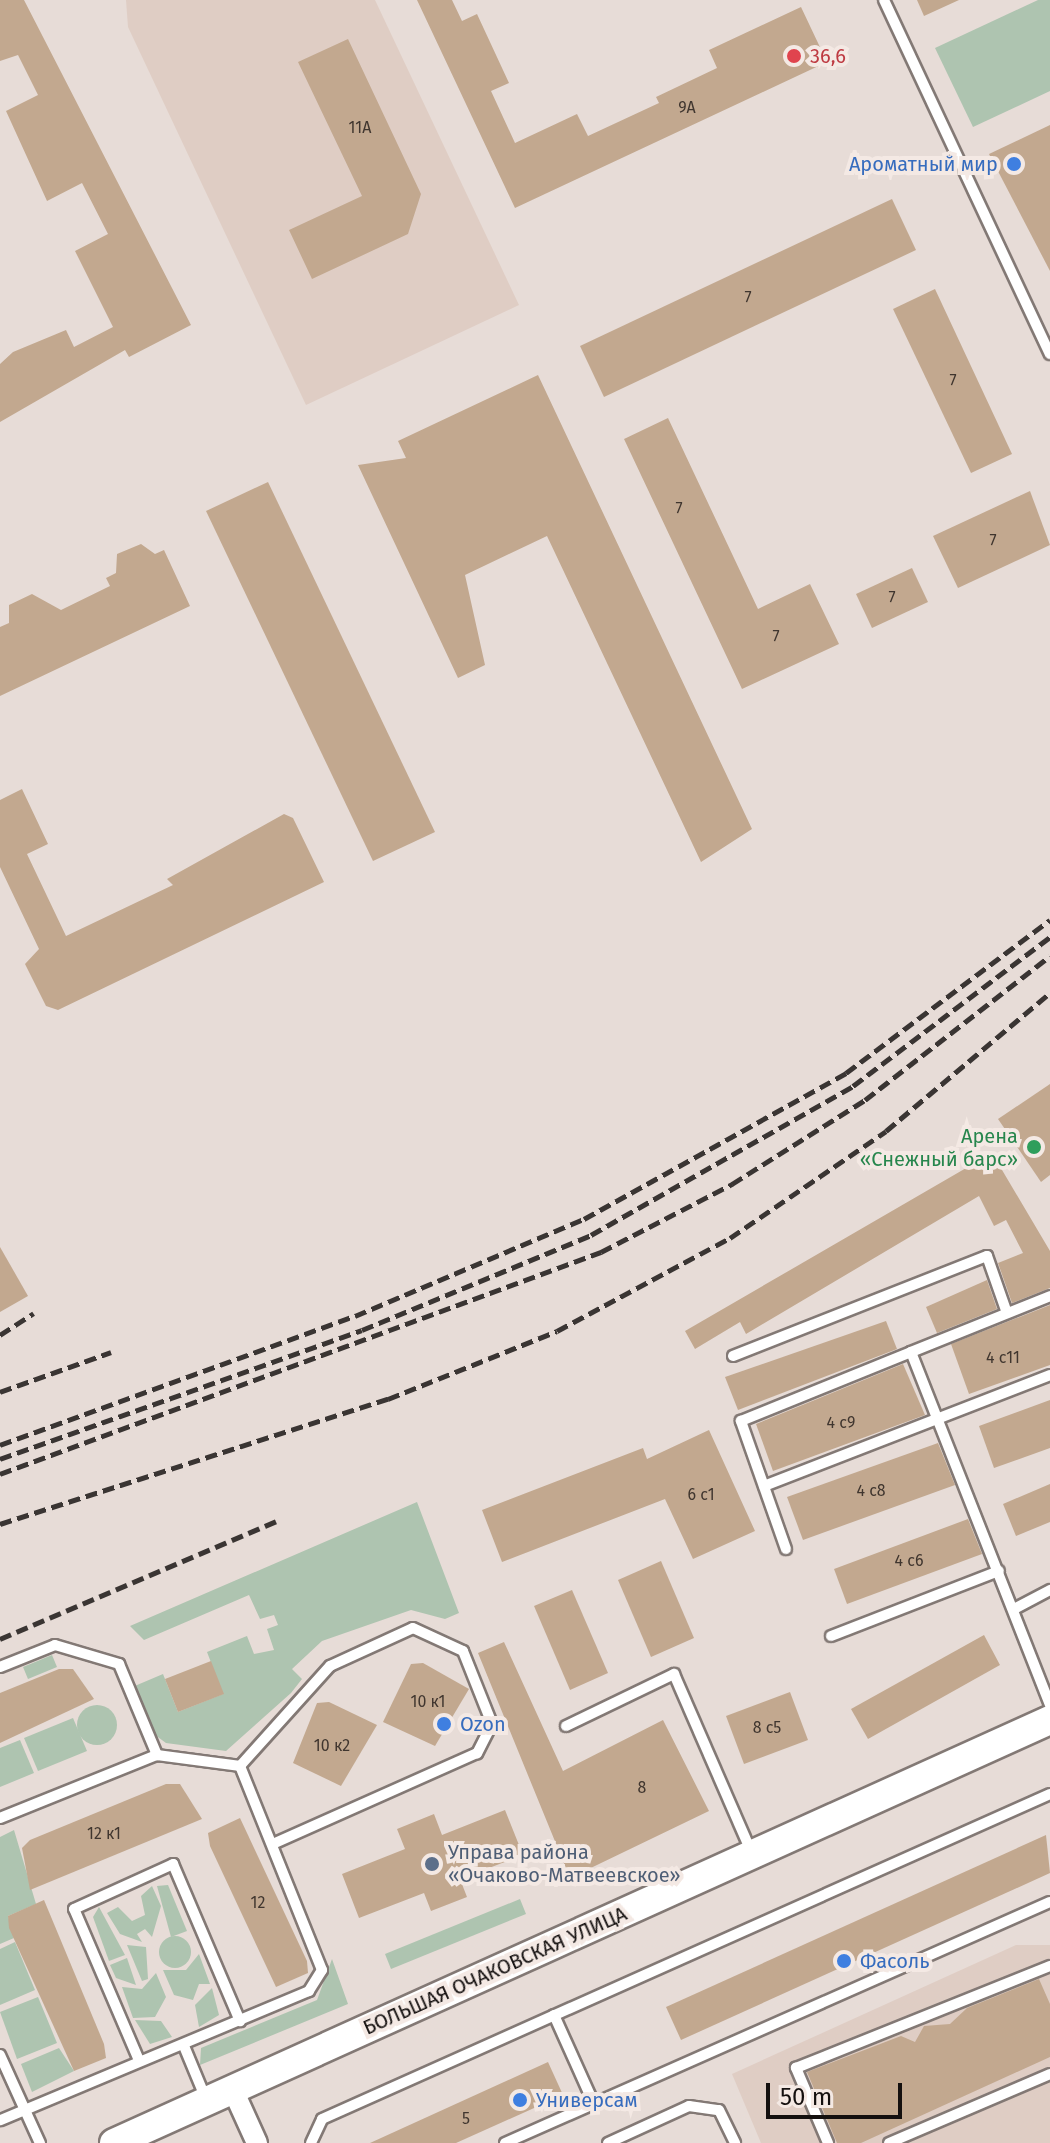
<!DOCTYPE html>
<meta charset="utf-8">
<style>
body{margin:0}
#map{position:relative;width:1050px;height:2143px;overflow:hidden;background:#e7dcd7;font-family:"Fira Sans",sans-serif}
div>[style]{position:absolute}
.built>*{inset:0;background:#dfcdc4}
.green>*{inset:0;background:#aec4b0}
.round{border-radius:50%}
.building>*{inset:0;background:#c2a88f}
.roads{filter:drop-shadow(2px 0 #837975) drop-shadow(-2px 0 #837975) drop-shadow(0 2px #837975) drop-shadow(0 -2px #837975)}
.lane>*{height:10px;margin:-5px;padding:0 5px;transform-origin:5px;border-radius:5px;background:#fff}
.street>*{height:20px;margin:-10px;padding:0 10px;transform-origin:10px;border-radius:10px;background:#fff}
.secondary>*{height:28px;margin:-14px;padding:0 14px;transform-origin:14px;border-radius:14px;background:#fff}
.rail>*{height:5px;margin-top:-2.5px;transform-origin:0;background:repeating-linear-gradient(90deg,#3a3533 0 12px,transparent 0 18px)}
.dots>*{width:22px;height:22px;translate:-50% -50%;box-sizing:border-box;border:4px solid #f4e9e4;border-radius:50%}
span{translate:-50% -50%;white-space:nowrap;text-align:center;line-height:1.15;-webkit-text-stroke:8px #f4e9e4;paint-order:stroke}
.number-label{font-size:16px;color:#40362f}
.number-label span{-webkit-text-stroke-width:0}
.health-label{font-size:20px;color:#be3a42}
.left{translate:0 -50%;text-align:left}
.shop-label{font-size:20px;color:#366cbe}
.right{translate:-100% -50%;text-align:right}
.leisure-label{font-size:20px;color:#27864d}
.service-label{font-size:20px;color:#4e5e75}
.street-label{font-size:20px;color:#14100f}
.scale{position:absolute;left:766px;top:2083px;width:136px;height:36px;box-sizing:border-box;border:4px solid #14100f;border-top:0;padding-left:10px;font-size:24px;line-height:28px;white-space:nowrap;color:#14100f;-webkit-text-stroke:6px #f4e9e4;paint-order:stroke}
</style>
<div id="map">
<div class="built">
<div style="clip-path:polygon(126px 0,375px 0,519px 305px,306px 405px,128px 27px)"></div>
<div style="clip-path:polygon(1016px 1945px,1050px 1945px,1050px 2143px,761px 2143px,732px 2074px)"></div>
</div>
<div class="green">
<div style="clip-path:polygon(1038px 0,1050px 0,1050px 91px,973px 127px,935px 48px)"></div>
<div style="clip-path:polygon(417px 1502px,459px 1613px,445px 1619px,411px 1610px,322px 1641px,292px 1669px,302px 1679px,291px 1693px,226px 1751px,166px 1743px,151px 1732px,130px 1688px,163px 1674px,178px 1712px,223px 1694px,207px 1652px,247px 1636px,254px 1654px,274px 1650px,267px 1629px,278px 1625px,274px 1615px,260px 1619px,249px 1595px,144px 1640px,130px 1626px)"></div>
<div style="clip-path:polygon(52px 1655px,57px 1667px,28px 1679px,23px 1667px)"></div>
<div class="round" style="left:77px;top:1705px;width:40px;height:40px"></div>
<div style="clip-path:polygon(73px 1718px,87px 1751px,38px 1771px,24px 1738px)"></div>
<div style="clip-path:polygon(20px 1740px,34px 1773px,0 1787px,0 1748px)"></div>
<div style="clip-path:polygon(14px 1830px,36px 1904px,8px 1916px,14px 1938px,0 1944px,0 1837px)"></div>
<div style="clip-path:polygon(168px 1885px,187px 1931px,171px 1937px,157px 1886px)"></div>
<div style="clip-path:polygon(152px 1886px,161px 1906px,152px 1937px,145px 1929px,137px 1934px,142px 1942px,120px 1934px,107px 1913px,118px 1907px,132px 1921px,145px 1915px,141px 1896px)"></div>
<div style="clip-path:polygon(520px 1899px,526px 1914px,391px 1969px,385px 1954px)"></div>
<div style="clip-path:polygon(99px 1907px,125px 1955px,109px 1961px,93px 1917px)"></div>
<div class="round" style="left:159px;top:1936px;width:32px;height:32px"></div>
<div style="clip-path:polygon(15px 1942px,35px 1990px,0 2005px,0 1949px)"></div>
<div style="clip-path:polygon(127px 1945px,146px 1947px,148px 1979px,142px 1981px)"></div>
<div style="clip-path:polygon(199px 1954px,210px 1984px,199px 1984px,193px 2000px,174px 1995px,163px 1970px,186px 1970px)"></div>
<div style="clip-path:polygon(127px 1958px,136px 1985px,116px 1978px,110px 1965px)"></div>
<div style="clip-path:polygon(332px 1959px,348px 2004px,200px 2065px,201px 2048px,317px 2000px)"></div>
<div style="clip-path:polygon(156px 1973px,166px 1997px,155px 2017px,133px 2018px,122px 1987px,142px 1989px)"></div>
<div style="clip-path:polygon(212px 1988px,219px 2015px,199px 2027px,195px 2005px)"></div>
<div style="clip-path:polygon(38px 1997px,57px 2043px,17px 2059px,0 2012px)"></div>
<div style="clip-path:polygon(135px 2020px,161px 2021px,172px 2037px,150px 2044px)"></div>
<div style="clip-path:polygon(59px 2048px,74px 2071px,32px 2092px,21px 2064px)"></div>
</div>
<div class="building">
<div style="clip-path:polygon(0 0,24px 0,191px 325px,129px 357px,125px 350px,0 422px,0 364px,13px 352px,66px 330px,74px 347px,113px 327px,75px 251px,108px 234px,82px 183px,47px 201px,6px 111px,38px 95px,18px 55px,0 61px)"></div>
<div style="clip-path:polygon(417px 0,452px 0,462px 21px,477px 14px,509px 83px,491px 91px,515px 143px,577px 114px,588px 136px,659px 103px,656px 97px,717px 68px,709px 50px,801px 7px,827px 62px,515px 208px)"></div>
<div style="clip-path:polygon(917px 0,959px 0,924px 16px)"></div>
<div style="clip-path:polygon(348px 39px,421px 194px,408px 234px,312px 279px,289px 230px,362px 196px,298px 62px)"></div>
<div style="clip-path:polygon(1050px 125px,1050px 271px,989px 154px)"></div>
<div style="clip-path:polygon(892px 199px,916px 250px,604px 397px,580px 346px)"></div>
<div style="clip-path:polygon(935px 289px,1012px 454px,971px 473px,893px 309px)"></div>
<div style="clip-path:polygon(538px 375px,752px 829px,701px 862px,547px 536px,465px 575px,485px 665px,458px 678px,358px 465px,406px 458px,398px 441px)"></div>
<div style="clip-path:polygon(668px 418px,758px 609px,810px 584px,839px 644px,742px 689px,624px 439px)"></div>
<div style="clip-path:polygon(268px 482px,435px 832px,373px 861px,206px 511px)"></div>
<div style="clip-path:polygon(1030px 491px,1050px 545px,958px 588px,933px 536px)"></div>
<div style="clip-path:polygon(141px 544px,155px 554px,164px 550px,190px 606px,0 696px,0 627px,9px 623px,9px 605px,32px 594px,61px 610px,110px 586px,106px 578px,116px 573px,117px 554px)"></div>
<div style="clip-path:polygon(912px 568px,928px 602px,872px 628px,856px 594px)"></div>
<div style="clip-path:polygon(22px 789px,48px 844px,27px 854px,66px 936px,173px 885px,167px 879px,284px 814px,293px 818px,324px 882px,58px 1010px,46px 1006px,25px 964px,39px 949px,0 867px,0 800px)"></div>
<div style="clip-path:polygon(1050px 1084px,1050px 1175px,1041px 1182px,998px 1119px)"></div>
<div style="clip-path:polygon(992px 1153px,1050px 1251px,1050px 1288px,1012px 1303px,998px 1263px,1023px 1253px,1006px 1220px,994px 1226px,979px 1196px,746px 1334px,740px 1322px,695px 1349px,685px 1331px)"></div>
<div style="clip-path:polygon(0 1247px,28px 1296px,0 1312px)"></div>
<div style="clip-path:polygon(987px 1280px,997px 1309px,937px 1333px,926px 1307px)"></div>
<div style="clip-path:polygon(1050px 1305px,1050px 1365px,969px 1394px,951px 1344px)"></div>
<div style="clip-path:polygon(886px 1321px,897px 1349px,738px 1410px,725px 1377px)"></div>
<div style="clip-path:polygon(903px 1364px,925px 1415px,773px 1471px,756px 1424px)"></div>
<div style="clip-path:polygon(1050px 1400px,1050px 1448px,994px 1468px,979px 1426px)"></div>
<div style="clip-path:polygon(709px 1430px,755px 1531px,693px 1559px,665px 1499px,502px 1562px,482px 1510px,643px 1448px,647px 1459px)"></div>
<div style="clip-path:polygon(938px 1443px,955px 1485px,803px 1540px,787px 1497px)"></div>
<div style="clip-path:polygon(1050px 1484px,1050px 1522px,1016px 1536px,1003px 1504px)"></div>
<div style="clip-path:polygon(968px 1519px,982px 1554px,847px 1604px,834px 1569px)"></div>
<div style="clip-path:polygon(661px 1561px,694px 1638px,651px 1657px,618px 1580px)"></div>
<div style="clip-path:polygon(572px 1590px,608px 1673px,570px 1690px,534px 1606px)"></div>
<div style="clip-path:polygon(984px 1635px,1000px 1665px,868px 1739px,851px 1709px)"></div>
<div style="clip-path:polygon(504px 1642px,563px 1771px,663px 1720px,709px 1811px,570px 1878px,478px 1653px)"></div>
<div style="clip-path:polygon(211px 1661px,224px 1694px,178px 1712px,165px 1679px)"></div>
<div style="clip-path:polygon(423px 1663px,469px 1689px,435px 1746px,383px 1722px,411px 1664px)"></div>
<div style="clip-path:polygon(59px 1669px,73px 1669px,94px 1699px,0 1743px,0 1693px)"></div>
<div style="clip-path:polygon(790px 1692px,808px 1740px,744px 1764px,726px 1716px)"></div>
<div style="clip-path:polygon(329px 1702px,377px 1725px,341px 1786px,293px 1763px,317px 1703px)"></div>
<div style="clip-path:polygon(166px 1784px,180px 1784px,202px 1819px,30px 1890px,22px 1848px,30px 1840px)"></div>
<div style="clip-path:polygon(505px 1810px,523px 1855px,460px 1879px,467px 1897px,431px 1911px,424px 1893px,359px 1918px,342px 1874px,405px 1849px,397px 1829px,434px 1814px,442px 1835px)"></div>
<div style="clip-path:polygon(240px 1818px,307px 1961px,308px 1973px,276px 1987px,210px 1846px,208px 1833px)"></div>
<div style="clip-path:polygon(1046px 1835px,1050px 1873px,681px 2040px,666px 2007px)"></div>
<div style="clip-path:polygon(44px 1900px,104px 2044px,106px 2058px,74px 2071px,9px 1928px,8px 1916px)"></div>
<div style="clip-path:polygon(1039px 1979px,1050px 2004px,1050px 2057px,861px 2143px,837px 2143px,807px 2072px,901px 2036px,915px 2042px,924px 2026px,950px 2024px,967px 2008px)"></div>
<div style="clip-path:polygon(548px 2062px,563px 2095px,456px 2143px,370px 2143px)"></div>
</div>
<div class="roads">
<div class="lane">
<div style="left:884px;top:0;width:391px;rotate:64.9deg"></div>
<div style="left:911px;top:1352px;width:150px;rotate:-21.9deg"></div>
<div style="left:733px;top:1356px;width:273px;rotate:-21.5deg"></div>
<div style="left:987px;top:1256px;width:60px;rotate:70.7deg"></div>
<div style="left:764px;top:1486px;width:307px;rotate:-21.2deg"></div>
<div style="left:786px;top:1549px;width:136px;rotate:-109.4deg"></div>
<div style="left:741px;top:1421px;width:183px;rotate:-22.1deg"></div>
<div style="left:911px;top:1352px;width:379px;rotate:68.5deg"></div>
<div style="left:1014px;top:1609px;width:41px;rotate:-27.8deg"></div>
<div style="left:831px;top:1636px;width:180px;rotate:-21.2deg"></div>
<div style="left:0;top:1667px;width:59px;rotate:-21.8deg"></div>
<div style="left:55px;top:1645px;width:67px;rotate:16.5deg"></div>
<div style="left:119px;top:1664px;width:99px;rotate:67.3deg"></div>
<div style="left:566px;top:1726px;width:120px;rotate:-25.7deg"></div>
<div style="left:674px;top:1674px;width:195px;rotate:66.5deg"></div>
<div style="left:240px;top:1766px;width:135px;rotate:-48deg"></div>
<div style="left:330px;top:1666px;width:91px;rotate:-24.6deg"></div>
<div style="left:413px;top:1628px;width:55px;rotate:24.7deg"></div>
<div style="left:463px;top:1651px;width:79px;rotate:68.3deg"></div>
<div style="left:492px;top:1724px;width:33px;rotate:117deg"></div>
<div style="left:477px;top:1753px;width:223px;rotate:156deg"></div>
<div style="left:0;top:1818px;width:169px;rotate:-21.9deg"></div>
<div style="left:157px;top:1755px;width:84px;rotate:7.5deg"></div>
<div style="left:240px;top:1766px;width:220px;rotate:68.1deg"></div>
<div style="left:322px;top:1970px;width:25px;rotate:122deg"></div>
<div style="left:309px;top:1991px;width:335px;rotate:157.3deg"></div>
<div style="left:554px;top:2015px;width:98px;rotate:65.8deg"></div>
<div style="left:184px;top:2046px;width:57px;rotate:67.5deg"></div>
<div style="left:0;top:2055px;width:97px;rotate:65.6deg"></div>
<div style="left:138px;top:2058px;width:162px;rotate:-113.2deg"></div>
<div style="left:74px;top:1909px;width:109px;rotate:-24.4deg"></div>
<div style="left:173px;top:1864px;width:171px;rotate:66.9deg"></div>
<div style="left:311px;top:2143px;width:26px;rotate:-65deg"></div>
<div style="left:322px;top:2119px;width:797px;rotate:-24.06deg"></div>
<div style="left:505px;top:2143px;width:596px;rotate:-23.86deg"></div>
<div style="left:608px;top:2143px;width:89px;rotate:-24.6deg"></div>
<div style="left:689px;top:2106px;width:30px;rotate:8deg"></div>
<div style="left:719px;top:2110px;width:37px;rotate:64deg"></div>
<div style="left:828px;top:2143px;width:82px;rotate:-113.1deg"></div>
<div style="left:796px;top:2068px;width:274px;rotate:-21.9deg"></div>
<div style="left:889px;top:2143px;width:175px;rotate:-23.2deg"></div>
</div>
<div class="street">
<div style="left:233px;top:2090px;width:58px;rotate:65.6deg"></div>
</div>
<div class="secondary">
<div style="left:114px;top:2143px;width:1027px;rotate:-24.32deg"></div>
</div>
</div>
<div class="rail">
<div style="left:0;top:1335px;width:40px;rotate:-32.9deg"></div>
<div style="left:0;top:1392px;width:118px;rotate:-19.8deg"></div>
<div style="left:0;top:1445px;width:378px;rotate:-20deg"></div>
<div style="left:355px;top:1316px;width:249px;rotate:-23deg"></div>
<div style="left:584px;top:1219px;width:300px;rotate:-29.1deg"></div>
<div style="left:846px;top:1073px;width:255px;rotate:-36.9deg"></div>
<div style="left:0;top:1459px;width:384px;rotate:-19.6deg"></div>
<div style="left:362px;top:1330px;width:248px;rotate:-22.5deg"></div>
<div style="left:591px;top:1235px;width:301px;rotate:-29.6deg"></div>
<div style="left:853px;top:1086px;width:247px;rotate:-37.1deg"></div>
<div style="left:0;top:1474px;width:641px;rotate:-20.27deg"></div>
<div style="left:601px;top:1252px;width:148px;rotate:-27.4deg"></div>
<div style="left:732px;top:1184px;width:157px;rotate:-32.3deg"></div>
<div style="left:865px;top:1100px;width:234px;rotate:-37.9deg"></div>
<div style="left:0;top:1524px;width:408px;rotate:-17.9deg"></div>
<div style="left:388px;top:1399px;width:182px;rotate:-21.9deg"></div>
<div style="left:557px;top:1331px;width:196px;rotate:-28.3deg"></div>
<div style="left:730px;top:1238px;width:189px;rotate:-34.4deg"></div>
<div style="left:886px;top:1131px;width:214px;rotate:-40.1deg"></div>
<div style="left:0;top:1639px;width:303px;rotate:-23.1deg"></div>
</div>
<div class="dots">
<div style="left:794px;top:56px;background:#e0444e"></div>
<div style="left:1014px;top:164px;background:#3f7fe0"></div>
<div style="left:1034px;top:1147px;background:#2e9e5b"></div>
<div style="left:444px;top:1724px;background:#3f7fe0"></div>
<div style="left:432px;top:1864px;background:#5c6f8a"></div>
<div style="left:844px;top:1961px;background:#3f7fe0"></div>
<div style="left:520px;top:2100px;background:#3f7fe0"></div>
</div>
<div class="number-label">
<span style="left:687px;top:108px">9А</span>
<span style="left:360px;top:128px">11А</span>
<span style="left:748px;top:298px">7</span>
<span style="left:953px;top:381px">7</span>
<span style="left:679px;top:509px">7</span>
<span style="left:993px;top:541px">7</span>
<span style="left:892px;top:598px">7</span>
<span style="left:776px;top:637px">7</span>
<span style="left:1003px;top:1358px">4 с11</span>
<span style="left:841px;top:1423px">4 с9</span>
<span style="left:871px;top:1491px">4 с8</span>
<span style="left:701px;top:1495px">6 с1</span>
<span style="left:909px;top:1561px">4 с6</span>
<span style="left:428px;top:1702px">10 к1</span>
<span style="left:767px;top:1728px">8 с5</span>
<span style="left:332px;top:1746px">10 к2</span>
<span style="left:642px;top:1788px">8</span>
<span style="left:104px;top:1834px">12 к1</span>
<span style="left:258px;top:1903px">12</span>
<span style="left:466px;top:2119px">5</span>
</div>
<div class="health-label">
<span class="left" style="left:810px;top:56px">36,6</span>
</div>
<div class="shop-label">
<span class="right" style="left:998px;top:164px">Ароматный мир</span>
<span class="left" style="left:460px;top:1724px">Ozon</span>
<span class="left" style="left:860px;top:1961px">Фасоль</span>
<span class="left" style="left:536px;top:2100px">Универсам</span>
</div>
<div class="leisure-label">
<span class="right" style="left:1018px;top:1148px">Арена<br>«Снежный барс»</span>
</div>
<div class="service-label">
<span class="left" style="left:448px;top:1864px">Управа района<br>«Очаково-Матвеевское»</span>
</div>
<div class="street-label">
<span style="left:495px;top:1971px;rotate:-24deg">БОЛЬШАЯ ОЧАКОВСКАЯ УЛИЦА</span>
</div>
<div class="scale">50 m</div>
</div>
